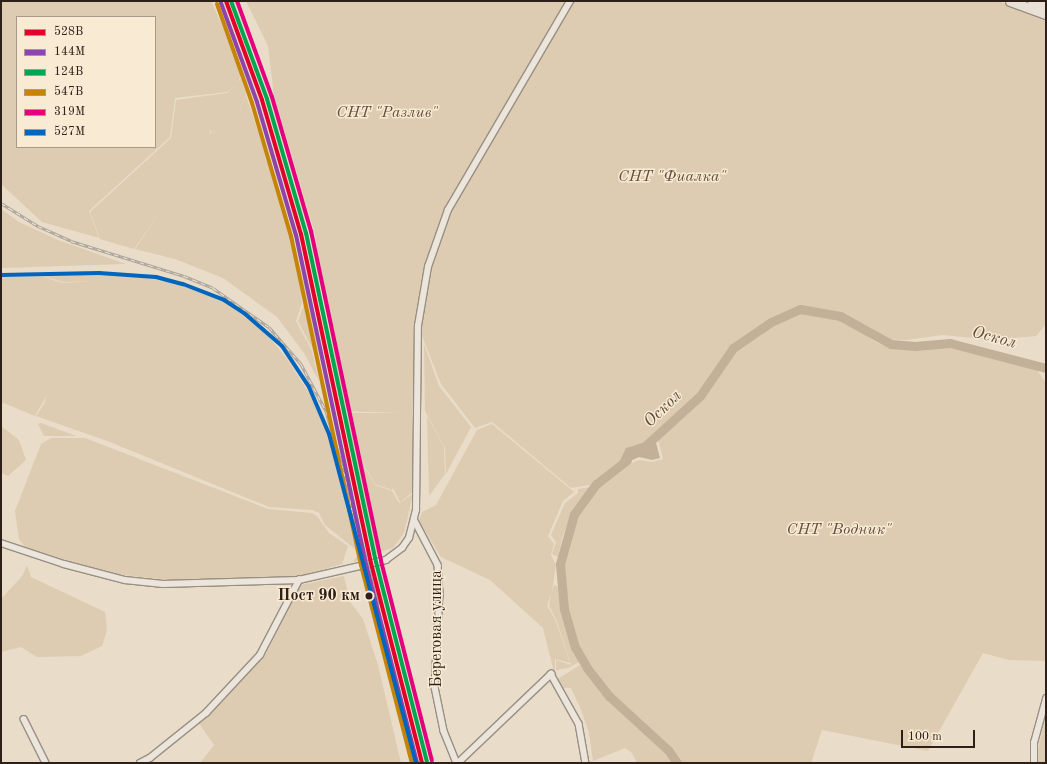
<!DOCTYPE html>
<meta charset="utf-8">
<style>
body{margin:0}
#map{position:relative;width:1047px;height:764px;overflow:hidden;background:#e9dcc8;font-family:"Old Standard TT",serif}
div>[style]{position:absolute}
.green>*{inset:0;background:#ddccb1}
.water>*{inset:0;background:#c2b198}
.river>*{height:9px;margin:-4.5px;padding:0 4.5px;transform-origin:4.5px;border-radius:4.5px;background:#c2b198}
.roads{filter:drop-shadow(1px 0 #988f83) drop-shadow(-1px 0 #988f83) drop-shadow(0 1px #988f83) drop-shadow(0 -1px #988f83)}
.minor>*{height:5.5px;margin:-2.75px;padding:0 2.75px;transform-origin:2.75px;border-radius:2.75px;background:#ece5dc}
.primary>*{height:9px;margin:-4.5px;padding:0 4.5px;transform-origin:4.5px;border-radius:4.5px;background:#e9e1d6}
.rail>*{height:3px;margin-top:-1.5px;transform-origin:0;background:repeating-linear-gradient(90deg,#f9ead3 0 4.5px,#a9a29a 0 9px);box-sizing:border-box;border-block:1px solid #a9a29a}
.rail-1>*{height:4px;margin:-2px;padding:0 2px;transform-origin:2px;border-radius:2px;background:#e4002b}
.rail-2>*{height:4px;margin:-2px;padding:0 2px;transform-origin:2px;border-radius:2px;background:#8e44ad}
.rail-3>*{height:4px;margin:-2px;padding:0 2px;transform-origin:2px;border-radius:2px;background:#00a651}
.rail-4>*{height:4px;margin:-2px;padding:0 2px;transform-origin:2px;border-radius:2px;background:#c58406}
.rail-5>*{height:4px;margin:-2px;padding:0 2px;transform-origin:2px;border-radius:2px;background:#e5007d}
.rail-6>*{height:4px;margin:-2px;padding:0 2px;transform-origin:2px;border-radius:2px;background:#0065bd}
.dots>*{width:11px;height:11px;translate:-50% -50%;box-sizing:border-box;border:2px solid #f9ead3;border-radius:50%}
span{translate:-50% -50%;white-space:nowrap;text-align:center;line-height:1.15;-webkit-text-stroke:3px #f9ead3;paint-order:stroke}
.park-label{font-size:16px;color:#605040;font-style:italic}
.stop-label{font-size:16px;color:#2e2018;font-weight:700}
.right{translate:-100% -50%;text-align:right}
.street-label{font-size:16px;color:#2e2018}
.water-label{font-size:17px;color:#5c4c3e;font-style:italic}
.frame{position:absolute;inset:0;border:2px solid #2e2018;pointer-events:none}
.legend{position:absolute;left:16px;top:16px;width:140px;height:132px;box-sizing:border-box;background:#f9ead3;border:1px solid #a89988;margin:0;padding:5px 7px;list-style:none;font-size:12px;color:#2e2018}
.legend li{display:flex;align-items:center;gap:8px;height:20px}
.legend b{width:20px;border:1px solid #a89988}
.scale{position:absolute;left:901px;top:730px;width:74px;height:18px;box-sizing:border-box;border:2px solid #2e2018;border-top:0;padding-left:5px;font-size:12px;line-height:14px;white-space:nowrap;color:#2e2018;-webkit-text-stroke:3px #f9ead3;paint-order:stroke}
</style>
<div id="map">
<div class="green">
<div style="clip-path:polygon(evenodd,1px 1px,211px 1px,234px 52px,241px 75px,238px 82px,241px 78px,246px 95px,236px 117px,211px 133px,210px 128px,210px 134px,236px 117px,246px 96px,292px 230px,302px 303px,296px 321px,312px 351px,319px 381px,304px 353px,277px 317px,223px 278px,175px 259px,135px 249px,160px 212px,134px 249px,100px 239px,90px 212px,171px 138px,176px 100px,227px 93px,236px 85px,227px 92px,175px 98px,170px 137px,89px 211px,99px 238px,42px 222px,1px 184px,1px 1px,17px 17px,155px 17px,155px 147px,17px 147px,17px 17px)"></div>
<div style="clip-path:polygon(246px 1px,998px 1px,1046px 19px,1046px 324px,1036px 336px,993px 340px,943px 335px,906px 340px,879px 339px,854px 322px,840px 316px,800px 309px,771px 322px,733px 348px,700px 396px,653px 441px,596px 484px,571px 488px,492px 422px,475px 428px,441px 384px,419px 328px,419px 413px,413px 414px,413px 492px,400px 502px,393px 488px,392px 490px,375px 484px,353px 446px,347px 413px,400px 413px,343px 411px,315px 234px,274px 96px,268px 46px)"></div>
<div style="clip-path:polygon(1px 209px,19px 222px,58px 240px,126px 264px,1px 268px)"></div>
<div style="clip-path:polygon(299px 264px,309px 299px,325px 391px,314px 352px,298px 321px,304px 304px)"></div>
<div style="clip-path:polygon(86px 274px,151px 276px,173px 282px,206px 293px,239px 311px,263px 330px,287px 359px,309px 393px,323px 422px,362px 560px,353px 562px,357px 556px,355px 549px,325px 525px,319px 513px,312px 510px,269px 507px,110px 442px,36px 416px,44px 404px,47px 395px,35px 416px,1px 402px,1px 277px,44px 277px,62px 283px,95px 281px,63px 282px,44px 276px)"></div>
<div style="clip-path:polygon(807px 313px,839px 319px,852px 325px,877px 343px,889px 347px,905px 350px,949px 345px,1035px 367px,1046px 383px,1046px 661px,1009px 660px,983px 653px,928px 751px,822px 730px,811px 763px,679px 763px,670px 749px,643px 721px,611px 695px,583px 658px,566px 610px,562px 565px,576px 515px,601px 481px,618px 469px,639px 460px,652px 462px,663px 459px,658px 439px,702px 398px,734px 350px,772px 325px,793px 315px)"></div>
<div style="clip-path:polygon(424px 344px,439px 386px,471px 427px,446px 474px,445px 448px,425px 411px)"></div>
<div style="clip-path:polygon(427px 416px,444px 447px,445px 474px,429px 496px)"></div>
<div style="clip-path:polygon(41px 423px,76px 436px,44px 436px,38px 424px)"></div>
<div style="clip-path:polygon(492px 424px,574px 492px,563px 501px,548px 536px,554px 544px,551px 555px,556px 565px,552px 591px,554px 585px,559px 587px,561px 614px,579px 662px,568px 668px,556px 670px,556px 660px,571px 665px,556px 619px,549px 606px,551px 593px,547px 606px,555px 619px,570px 663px,555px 659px,555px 676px,543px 628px,490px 580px,441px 557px,419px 521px,422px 512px,436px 505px,477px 430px)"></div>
<div style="clip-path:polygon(1px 426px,19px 440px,26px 460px,8px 476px,1px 473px)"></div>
<div style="clip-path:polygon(51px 438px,85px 438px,268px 509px,312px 513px,317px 516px,329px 533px,348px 546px,342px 564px,301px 576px,168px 580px,106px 573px,25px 547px,19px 539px,15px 511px,41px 444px)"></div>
<div style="clip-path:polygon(353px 447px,375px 485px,392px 491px,399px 503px,413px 494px,404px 533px,393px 548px,373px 554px,360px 497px)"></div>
<div style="clip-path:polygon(591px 487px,569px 520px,562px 538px,558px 557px,552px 554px,556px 542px,551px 535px,565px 503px,578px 493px,578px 489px)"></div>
<div style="clip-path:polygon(27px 565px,31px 577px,105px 612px,107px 630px,102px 646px,81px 656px,37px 657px,21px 647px,1px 652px,1px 599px,23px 575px)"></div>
<div style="clip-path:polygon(344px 576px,350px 602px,363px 619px,378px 665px,401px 763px,200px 763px,214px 745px,198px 722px,266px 654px,300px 585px)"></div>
<div style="clip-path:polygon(580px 665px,601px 693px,663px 751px,672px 763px,637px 763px,632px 753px,625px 748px,593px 761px,589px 733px,580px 707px,571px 688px,563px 688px,558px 679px)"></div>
<div style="clip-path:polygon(1046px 714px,1046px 763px,1035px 763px)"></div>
</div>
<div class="water">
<div style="clip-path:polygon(655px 439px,660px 458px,652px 460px,639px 457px,617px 467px,626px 448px)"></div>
</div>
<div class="river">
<div style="left:645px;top:446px;width:74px;rotate:-42.3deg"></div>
<div style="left:700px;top:396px;width:58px;rotate:-55.5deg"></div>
<div style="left:733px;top:348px;width:46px;rotate:-34.4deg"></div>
<div style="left:771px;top:322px;width:32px;rotate:-24deg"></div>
<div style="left:800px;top:309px;width:41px;rotate:9.9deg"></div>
<div style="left:840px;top:316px;width:58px;rotate:28.8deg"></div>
<div style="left:891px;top:344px;width:24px;rotate:5deg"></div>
<div style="left:915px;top:346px;width:35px;rotate:-5deg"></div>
<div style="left:950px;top:343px;width:99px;rotate:14.6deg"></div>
<div style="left:627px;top:460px;width:39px;rotate:142deg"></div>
<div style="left:596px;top:484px;width:37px;rotate:126deg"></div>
<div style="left:574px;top:514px;width:52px;rotate:105.6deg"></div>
<div style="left:560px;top:564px;width:45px;rotate:84.9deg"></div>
<div style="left:564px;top:609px;width:40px;rotate:74deg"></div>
<div style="left:575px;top:647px;width:24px;rotate:60deg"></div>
<div style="left:587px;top:668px;width:36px;rotate:52deg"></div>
<div style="left:609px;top:696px;width:80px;rotate:42.5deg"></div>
<div style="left:668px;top:750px;width:16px;rotate:55deg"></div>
</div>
<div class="roads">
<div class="minor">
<div style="left:415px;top:521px;width:50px;rotate:62.4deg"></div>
<div style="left:438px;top:565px;width:29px;rotate:86deg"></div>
<div style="left:440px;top:594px;width:93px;rotate:93.1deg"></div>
<div style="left:435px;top:687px;width:45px;rotate:78.4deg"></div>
<div style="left:444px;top:731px;width:35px;rotate:68deg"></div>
<div style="left:1px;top:543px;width:66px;rotate:18.4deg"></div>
<div style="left:64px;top:564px;width:63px;rotate:14.7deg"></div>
<div style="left:125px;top:580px;width:38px;rotate:6deg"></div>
<div style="left:163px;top:584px;width:136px;rotate:-1.7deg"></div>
<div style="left:299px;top:580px;width:89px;rotate:-12.9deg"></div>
<div style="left:386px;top:560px;width:20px;rotate:-37deg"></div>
<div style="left:402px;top:548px;width:12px;rotate:-55deg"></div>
<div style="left:409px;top:538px;width:29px;rotate:-76deg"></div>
<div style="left:416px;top:510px;width:184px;rotate:-89.4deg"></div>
<div style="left:418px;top:326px;width:60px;rotate:-80.4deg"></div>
<div style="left:428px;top:267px;width:60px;rotate:-70.7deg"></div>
<div style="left:448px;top:210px;width:242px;rotate:-59.7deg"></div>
<div style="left:24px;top:719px;width:49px;rotate:63.4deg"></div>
<div style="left:140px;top:763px;width:11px;rotate:-27deg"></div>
<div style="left:150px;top:758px;width:72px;rotate:-38.8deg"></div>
<div style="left:206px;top:713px;width:79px;rotate:-47deg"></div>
<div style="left:260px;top:655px;width:85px;rotate:-62.5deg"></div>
<div style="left:458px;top:763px;width:129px;rotate:-43.7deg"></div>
<div style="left:551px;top:674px;width:57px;rotate:60.8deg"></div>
<div style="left:579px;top:724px;width:40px;rotate:80deg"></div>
<div style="left:1034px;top:763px;width:20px;rotate:-90deg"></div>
<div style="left:1034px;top:743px;width:46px;rotate:-74.7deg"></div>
</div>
<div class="primary">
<div style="left:1010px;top:1px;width:38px;rotate:20deg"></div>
<div style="left:1032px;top:1px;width:15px;rotate:20deg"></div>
</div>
</div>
<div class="rail">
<div style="left:1px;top:203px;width:44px;rotate:31.9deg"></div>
<div style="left:38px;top:226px;width:36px;rotate:24deg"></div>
<div style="left:71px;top:241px;width:118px;rotate:17.2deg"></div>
<div style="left:184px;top:276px;width:31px;rotate:22deg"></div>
<div style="left:213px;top:288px;width:68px;rotate:34.9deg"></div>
<div style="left:269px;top:327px;width:49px;rotate:49.1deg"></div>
<div style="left:301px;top:364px;width:53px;rotate:62deg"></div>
<div style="left:326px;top:411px;width:82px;rotate:73.8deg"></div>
<div style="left:349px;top:490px;width:41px;rotate:81.7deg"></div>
<div style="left:357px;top:523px;width:84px;rotate:75.5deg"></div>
</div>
<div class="rail-1">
<div style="left:226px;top:1px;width:105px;rotate:70deg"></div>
<div style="left:262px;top:100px;width:140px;rotate:73.8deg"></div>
<div style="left:301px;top:234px;width:336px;rotate:78deg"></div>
<div style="left:371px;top:563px;width:206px;rotate:75.7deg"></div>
</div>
<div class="rail-2">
<div style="left:221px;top:3px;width:105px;rotate:70deg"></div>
<div style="left:257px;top:102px;width:139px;rotate:73.7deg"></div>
<div style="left:296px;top:235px;width:336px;rotate:78deg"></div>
<div style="left:366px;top:564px;width:205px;rotate:75.6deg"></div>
</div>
<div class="rail-3">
<div style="left:231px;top:1px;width:104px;rotate:69.8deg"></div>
<div style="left:267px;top:99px;width:140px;rotate:73.8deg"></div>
<div style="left:306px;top:233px;width:336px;rotate:78deg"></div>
<div style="left:376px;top:562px;width:206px;rotate:75.7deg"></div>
</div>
<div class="rail-4">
<div style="left:217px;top:4px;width:105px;rotate:70.5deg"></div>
<div style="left:252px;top:103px;width:139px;rotate:73.7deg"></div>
<div style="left:291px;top:236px;width:336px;rotate:78deg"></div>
<div style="left:361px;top:565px;width:204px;rotate:75.6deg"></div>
</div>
<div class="rail-5">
<div style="left:237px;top:1px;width:102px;rotate:70deg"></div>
<div style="left:272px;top:97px;width:140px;rotate:73.8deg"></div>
<div style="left:311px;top:231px;width:337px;rotate:78deg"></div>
<div style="left:381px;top:561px;width:206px;rotate:75.7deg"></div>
</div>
<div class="rail-6">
<div style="left:1px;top:275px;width:98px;rotate:-1.2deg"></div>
<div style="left:99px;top:273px;width:57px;rotate:4deg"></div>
<div style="left:156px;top:277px;width:28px;rotate:15deg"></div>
<div style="left:183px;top:284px;width:44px;rotate:21.3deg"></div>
<div style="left:224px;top:300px;width:24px;rotate:33deg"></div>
<div style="left:244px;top:313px;width:50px;rotate:41deg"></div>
<div style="left:282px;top:346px;width:49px;rotate:56.6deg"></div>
<div style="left:309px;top:387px;width:51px;rotate:66.9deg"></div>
<div style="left:329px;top:434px;width:340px;rotate:75.2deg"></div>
</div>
<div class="dots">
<div style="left:369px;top:596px;background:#2e2018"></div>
</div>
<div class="park-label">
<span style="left:387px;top:113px">СНТ "Разлив"</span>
<span style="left:672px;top:177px">СНТ "Фиалка"</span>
<span style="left:839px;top:530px">СНТ "Водник"</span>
</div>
<div class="stop-label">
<span class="right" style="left:360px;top:596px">Пост 90 км</span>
</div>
<div class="street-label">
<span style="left:437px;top:629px;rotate:-90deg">Береговая улица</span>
</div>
<div class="water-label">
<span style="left:994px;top:338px;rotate:15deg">Оскол</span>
<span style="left:663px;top:409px;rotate:-44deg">Оскол</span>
</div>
<div class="frame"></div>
<ul class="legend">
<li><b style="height:5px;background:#e4002b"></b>528В</li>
<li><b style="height:5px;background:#8e44ad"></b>144М</li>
<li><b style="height:5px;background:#00a651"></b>124В</li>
<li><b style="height:5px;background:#c58406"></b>547В</li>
<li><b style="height:5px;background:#e5007d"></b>319М</li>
<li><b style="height:5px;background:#0065bd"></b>527М</li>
</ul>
<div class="scale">100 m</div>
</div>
